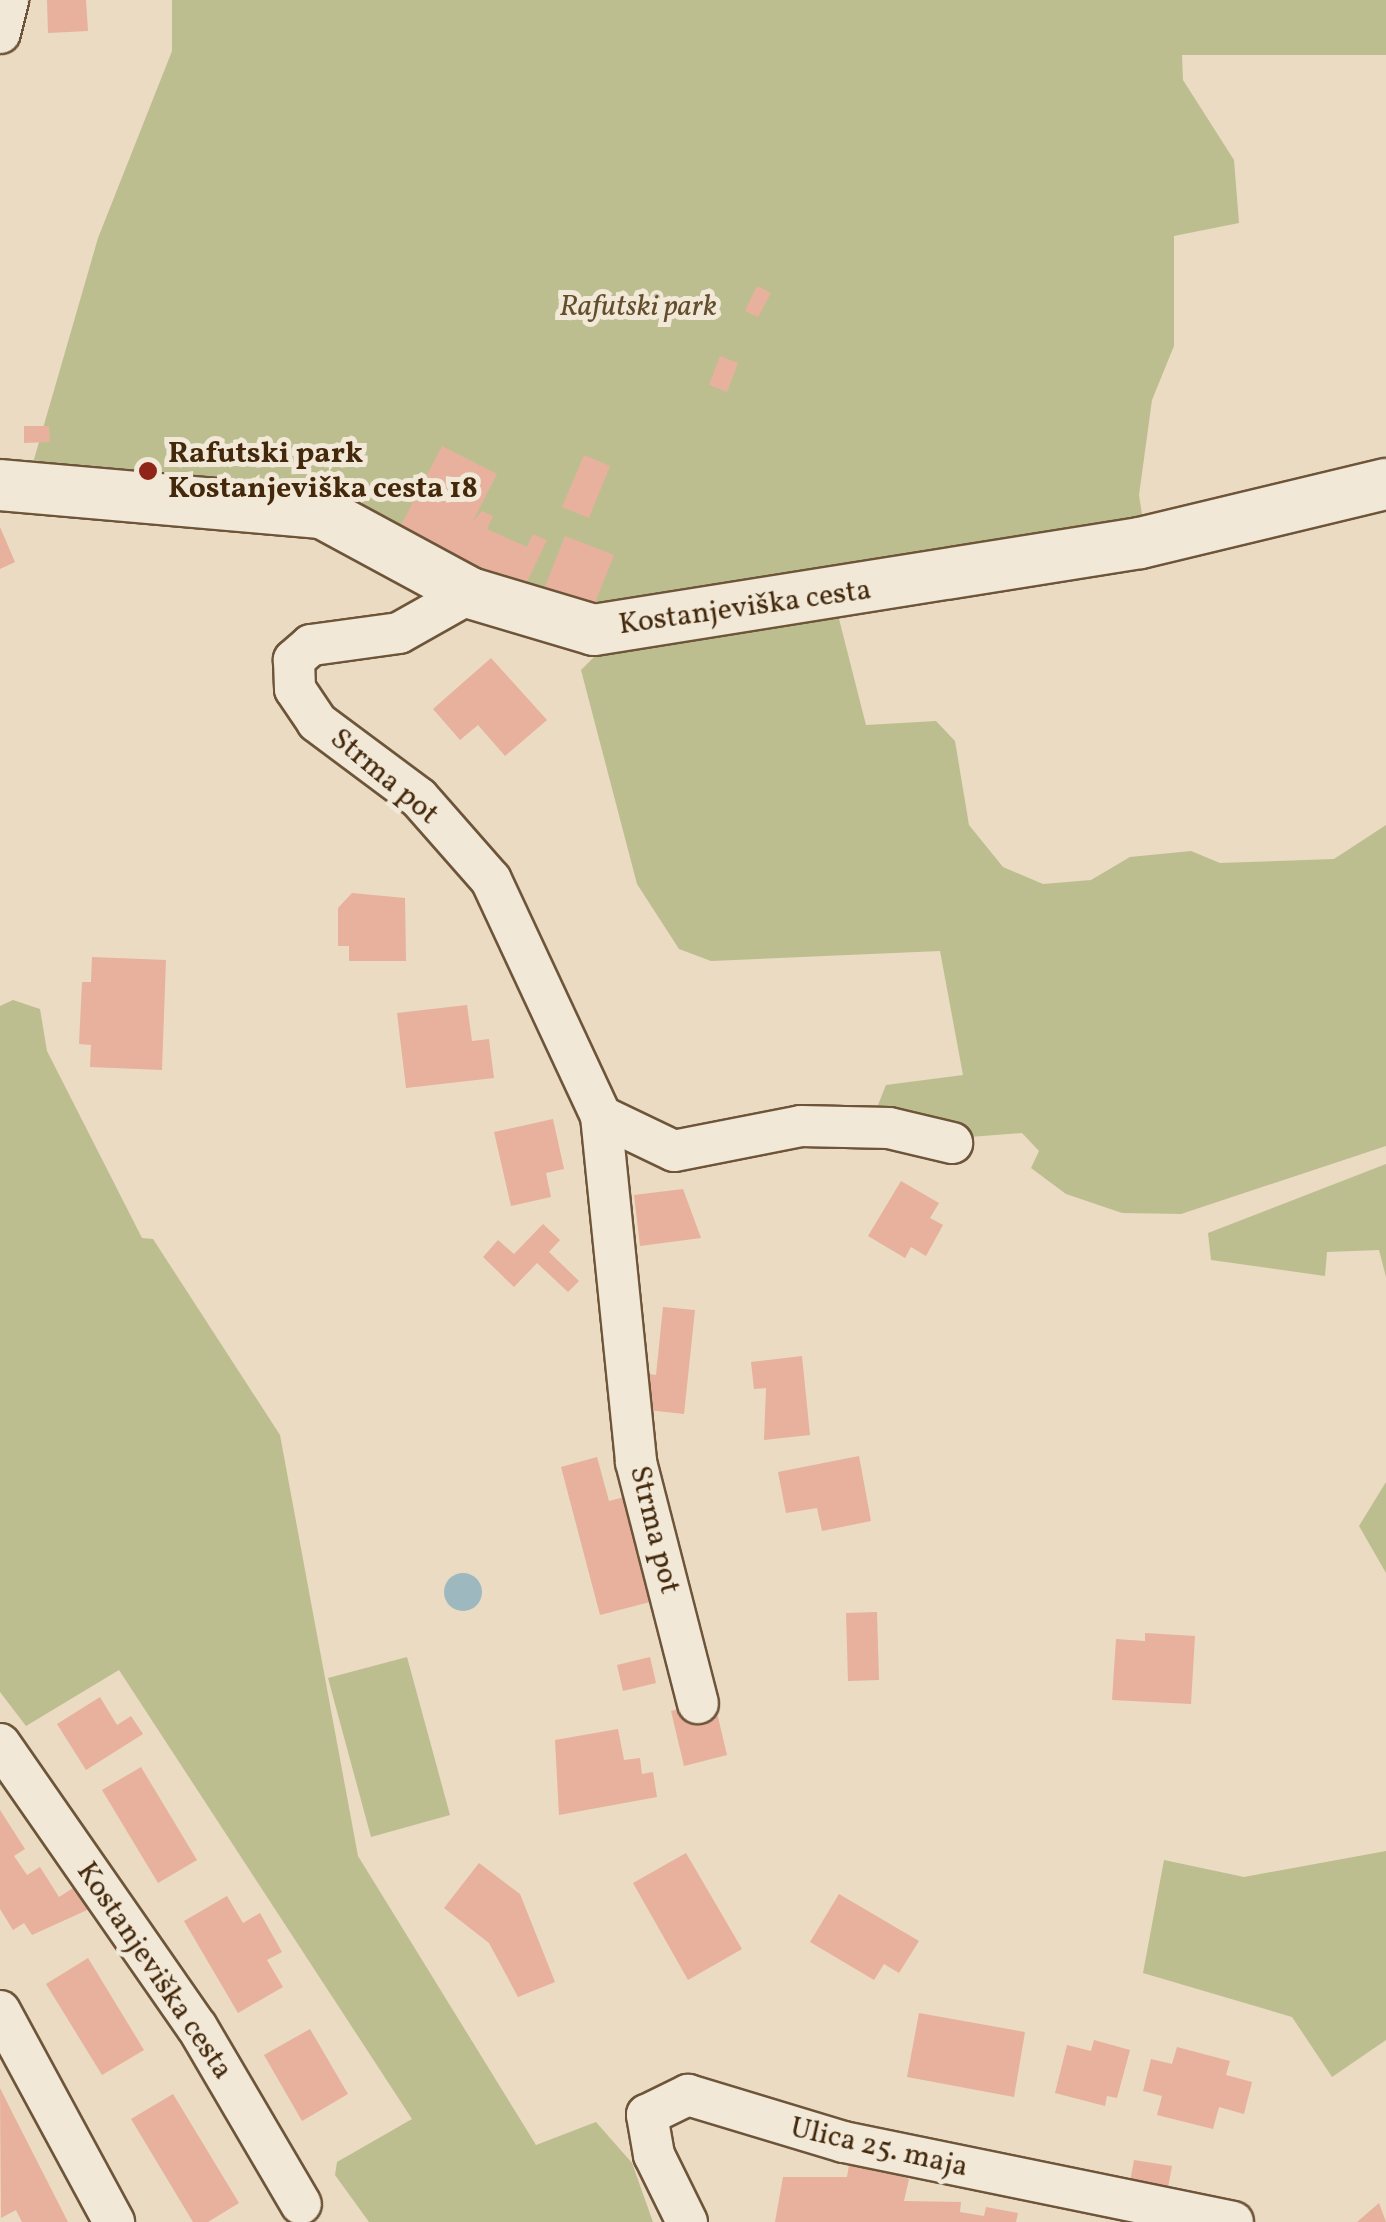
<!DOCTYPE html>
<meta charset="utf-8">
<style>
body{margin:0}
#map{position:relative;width:1386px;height:2222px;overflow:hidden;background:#eadbc2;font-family:Vollkorn,serif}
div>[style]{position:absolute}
.green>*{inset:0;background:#bdbe8f}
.water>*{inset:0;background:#9eb8bf}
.round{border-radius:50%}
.building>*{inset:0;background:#e7b19d}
.roads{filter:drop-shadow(2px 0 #6e5539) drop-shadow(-2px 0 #6e5539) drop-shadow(0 2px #6e5539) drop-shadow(0 -2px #6e5539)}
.minor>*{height:40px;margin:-20px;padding:0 20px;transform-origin:20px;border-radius:20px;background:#f1e8d7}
.tertiary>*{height:50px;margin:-25px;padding:0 25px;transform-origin:25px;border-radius:25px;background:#f1e8d7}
.dots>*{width:28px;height:28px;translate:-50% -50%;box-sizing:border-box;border:5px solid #f1e8d7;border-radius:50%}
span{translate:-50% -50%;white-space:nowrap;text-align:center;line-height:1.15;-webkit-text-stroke:10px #f1e8d7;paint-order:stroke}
.park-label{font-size:30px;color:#624e2c;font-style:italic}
.poi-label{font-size:30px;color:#44280b;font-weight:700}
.left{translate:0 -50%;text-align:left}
.street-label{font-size:30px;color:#44280b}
</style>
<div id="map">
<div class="green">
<div style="clip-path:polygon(172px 0,1386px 0,1386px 55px,1182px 55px,1183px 80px,1234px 160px,1239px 223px,1174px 236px,1174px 346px,1152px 400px,1139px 495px,1144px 527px,594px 630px,322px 483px,26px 487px,98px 238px,172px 51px)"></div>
<div style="clip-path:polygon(838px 615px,866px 725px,936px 721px,955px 741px,969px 825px,1003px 867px,1043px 884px,1091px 880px,1130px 857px,1191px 851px,1220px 863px,1334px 859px,1386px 825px,1386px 1146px,1181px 1214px,1122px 1213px,1066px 1194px,1031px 1168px,1039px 1151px,1022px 1133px,957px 1138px,872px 1120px,886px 1085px,963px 1075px,940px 951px,711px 961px,679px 949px,637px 884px,581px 670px,601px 650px)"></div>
<div style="clip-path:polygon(13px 1000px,40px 1009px,47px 1051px,142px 1238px,153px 1239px,280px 1435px,358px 1856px,536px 2145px,596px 2122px,632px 2163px,653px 2222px,369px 2222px,335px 2175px,337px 2162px,412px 2119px,119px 1670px,26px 1726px,0 1692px,0 1006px)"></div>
<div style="clip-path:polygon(1386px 1164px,1386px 1277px,1379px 1250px,1327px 1252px,1325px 1276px,1211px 1260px,1208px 1233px)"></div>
<div style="clip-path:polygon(1386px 1482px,1386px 1573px,1359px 1526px)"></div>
<div style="clip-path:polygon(407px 1657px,450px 1815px,371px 1837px,328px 1678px)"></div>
<div style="clip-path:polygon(1386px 1851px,1386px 2040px,1332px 2077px,1292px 2017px,1143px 1973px,1164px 1860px,1244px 1877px)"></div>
</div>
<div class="water">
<div class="round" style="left:444px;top:1573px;width:38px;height:38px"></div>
</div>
<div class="building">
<div style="clip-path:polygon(47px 0,86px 0,88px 31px,48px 33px)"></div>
<div style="clip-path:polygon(757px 286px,771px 293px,758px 317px,745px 311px)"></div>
<div style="clip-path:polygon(720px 356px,738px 363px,727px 392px,709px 385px)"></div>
<div style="clip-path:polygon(24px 426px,49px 426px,50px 442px,24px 443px)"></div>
<div style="clip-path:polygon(442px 446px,497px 474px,473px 521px,482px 511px,493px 516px,487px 529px,527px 547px,533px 534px,547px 540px,524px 588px,400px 527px)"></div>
<div style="clip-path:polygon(584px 455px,610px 466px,589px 518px,562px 507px)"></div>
<div style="clip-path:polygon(0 527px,15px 562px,0 569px)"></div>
<div style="clip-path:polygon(565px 536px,614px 555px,591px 613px,542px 594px)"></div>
<div style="clip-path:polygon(491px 658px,547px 720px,505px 756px,478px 725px,460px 740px,433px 709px)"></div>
<div style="clip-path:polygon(352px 893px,405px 898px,406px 961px,349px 961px,349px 946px,338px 946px,338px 908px)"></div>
<div style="clip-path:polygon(92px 957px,166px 960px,162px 1070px,90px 1067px,91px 1045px,79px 1044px,82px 982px,91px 982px)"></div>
<div style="clip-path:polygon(467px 1005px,472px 1041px,489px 1039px,494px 1078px,406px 1088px,397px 1013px)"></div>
<div style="clip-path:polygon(553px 1119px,564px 1169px,546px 1173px,551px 1197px,511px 1206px,494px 1132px)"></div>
<div style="clip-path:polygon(901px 1181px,939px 1203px,930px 1218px,943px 1225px,926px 1256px,911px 1247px,905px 1258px,868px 1236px)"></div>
<div style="clip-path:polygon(683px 1189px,701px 1238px,640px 1246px,634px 1195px)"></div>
<div style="clip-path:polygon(543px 1224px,560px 1240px,549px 1252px,579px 1281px,568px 1292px,537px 1263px,514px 1287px,483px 1257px,498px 1240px,514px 1254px)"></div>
<div style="clip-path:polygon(663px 1307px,695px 1310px,684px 1414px,639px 1409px,643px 1373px,656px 1375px)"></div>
<div style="clip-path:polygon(802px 1356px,810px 1435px,764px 1440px,766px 1388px,754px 1389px,751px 1362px)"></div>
<div style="clip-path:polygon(859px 1456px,871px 1521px,822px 1531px,817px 1508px,786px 1513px,778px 1472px)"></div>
<div style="clip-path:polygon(597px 1457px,609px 1501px,636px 1494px,659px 1579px,645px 1583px,650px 1602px,600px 1615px,561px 1467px)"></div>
<div style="clip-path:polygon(877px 1612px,879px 1680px,848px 1681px,846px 1613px)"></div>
<div style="clip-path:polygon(1145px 1633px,1195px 1636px,1191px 1704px,1112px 1700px,1116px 1639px,1145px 1641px)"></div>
<div style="clip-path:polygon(650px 1657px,656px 1683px,623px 1691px,617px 1665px)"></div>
<div style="clip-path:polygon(100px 1697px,117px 1725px,131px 1716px,143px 1734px,86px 1770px,57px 1724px)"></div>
<div style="clip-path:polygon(714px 1700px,727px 1755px,684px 1766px,671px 1711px)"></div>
<div style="clip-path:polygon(618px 1729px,624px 1760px,640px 1758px,642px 1774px,653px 1772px,657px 1797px,559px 1815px,555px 1740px)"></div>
<div style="clip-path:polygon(141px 1767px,197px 1860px,158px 1883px,102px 1790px)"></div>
<div style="clip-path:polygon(0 1810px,25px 1849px,14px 1856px,27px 1875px,40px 1867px,59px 1897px,81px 1883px,96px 1906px,32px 1935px,24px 1923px,13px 1930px,0 1909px)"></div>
<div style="clip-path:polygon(686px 1853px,742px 1949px,688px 1980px,633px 1883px)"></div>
<div style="clip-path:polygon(479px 1863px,520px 1894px,555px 1982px,518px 1997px,489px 1943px,444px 1908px)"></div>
<div style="clip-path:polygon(839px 1894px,919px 1941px,899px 1973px,884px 1964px,874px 1980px,810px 1942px)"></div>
<div style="clip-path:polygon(227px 1896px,243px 1923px,260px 1913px,282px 1952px,267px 1960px,283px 1987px,238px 2013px,184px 1921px)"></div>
<div style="clip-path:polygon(88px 1958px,144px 2050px,102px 2075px,46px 1984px)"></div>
<div style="clip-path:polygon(919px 2013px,1025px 2032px,1014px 2097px,907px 2077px)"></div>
<div style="clip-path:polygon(310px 2029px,348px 2094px,302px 2121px,264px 2055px)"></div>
<div style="clip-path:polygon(1094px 2040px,1130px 2050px,1117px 2098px,1107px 2096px,1105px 2106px,1055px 2093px,1067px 2045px,1091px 2051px)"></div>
<div style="clip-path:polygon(1177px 2047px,1230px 2061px,1226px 2075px,1252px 2082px,1244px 2114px,1219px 2107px,1213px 2129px,1157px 2115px,1162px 2096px,1143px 2091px,1151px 2059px,1172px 2064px)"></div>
<div style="clip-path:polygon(0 2088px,13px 2114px,68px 2222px,22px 2222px,16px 2210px,1px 2218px)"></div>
<div style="clip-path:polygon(173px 2094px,239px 2203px,208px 2222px,193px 2222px,131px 2119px)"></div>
<div style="clip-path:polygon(850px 2159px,909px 2179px,904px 2201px,961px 2202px,960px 2212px,984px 2216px,986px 2207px,1018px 2213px,1016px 2222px,775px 2222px,783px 2177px,847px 2177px)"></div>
<div style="clip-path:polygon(1134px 2160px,1172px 2166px,1168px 2188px,1130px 2182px)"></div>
<div style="clip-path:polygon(1379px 2203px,1386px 2222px,1357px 2222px)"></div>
</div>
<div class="roads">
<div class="minor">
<div style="left:0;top:33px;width:34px;rotate:-76deg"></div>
<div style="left:470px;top:593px;width:81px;rotate:150.6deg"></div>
<div style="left:399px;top:633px;width:89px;rotate:172.2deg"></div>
<div style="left:311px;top:645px;width:23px;rotate:139deg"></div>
<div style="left:294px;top:660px;width:29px;rotate:88deg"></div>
<div style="left:295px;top:689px;width:40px;rotate:56deg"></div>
<div style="left:317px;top:722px;width:127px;rotate:36.7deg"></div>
<div style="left:419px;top:798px;width:109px;rotate:48.7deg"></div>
<div style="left:491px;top:880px;width:260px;rotate:65deg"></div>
<div style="left:601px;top:1116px;width:81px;rotate:25.6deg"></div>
<div style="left:674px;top:1151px;width:129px;rotate:-11.1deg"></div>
<div style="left:801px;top:1126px;width:88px;rotate:1.3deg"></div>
<div style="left:889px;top:1128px;width:65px;rotate:13.4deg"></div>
<div style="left:601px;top:1116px;width:348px;rotate:84.2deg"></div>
<div style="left:636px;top:1462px;width:249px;rotate:75.6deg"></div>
<div style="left:0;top:1744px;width:345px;rotate:55.2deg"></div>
<div style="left:197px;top:2027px;width:205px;rotate:59.6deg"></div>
<div style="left:0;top:2011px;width:240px;rotate:61.6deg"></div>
<div style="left:687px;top:2222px;width:75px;rotate:-116.2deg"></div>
<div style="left:654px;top:2155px;width:41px;rotate:-99.9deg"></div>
<div style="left:647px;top:2115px;width:46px;rotate:-26deg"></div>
<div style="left:688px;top:2095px;width:163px;rotate:16.8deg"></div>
<div style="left:844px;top:2142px;width:397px;rotate:11.6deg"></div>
</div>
<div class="tertiary">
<div style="left:0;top:485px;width:323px;rotate:5deg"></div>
<div style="left:322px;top:513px;width:168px;rotate:28.4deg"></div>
<div style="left:470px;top:593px;width:129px;rotate:16.6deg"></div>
<div style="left:594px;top:630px;width:553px;rotate:-9.05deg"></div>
<div style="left:1140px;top:543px;width:253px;rotate:-13.5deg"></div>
</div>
</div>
<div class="dots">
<div style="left:148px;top:471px;background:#8f2418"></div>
</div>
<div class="park-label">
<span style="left:638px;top:307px">Rafutski park</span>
</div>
<div class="poi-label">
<span class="left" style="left:168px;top:471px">Rafutski park<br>Kostanjeviška cesta 18</span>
</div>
<div class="street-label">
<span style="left:745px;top:608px;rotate:-8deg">Kostanjeviška cesta</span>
<span style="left:384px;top:777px;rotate:40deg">Strma pot</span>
<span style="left:654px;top:1530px;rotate:76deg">Strma pot</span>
<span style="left:154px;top:1971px;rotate:56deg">Kostanjeviška cesta</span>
<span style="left:879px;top:2148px;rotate:13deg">Ulica 25. maja</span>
</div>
</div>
